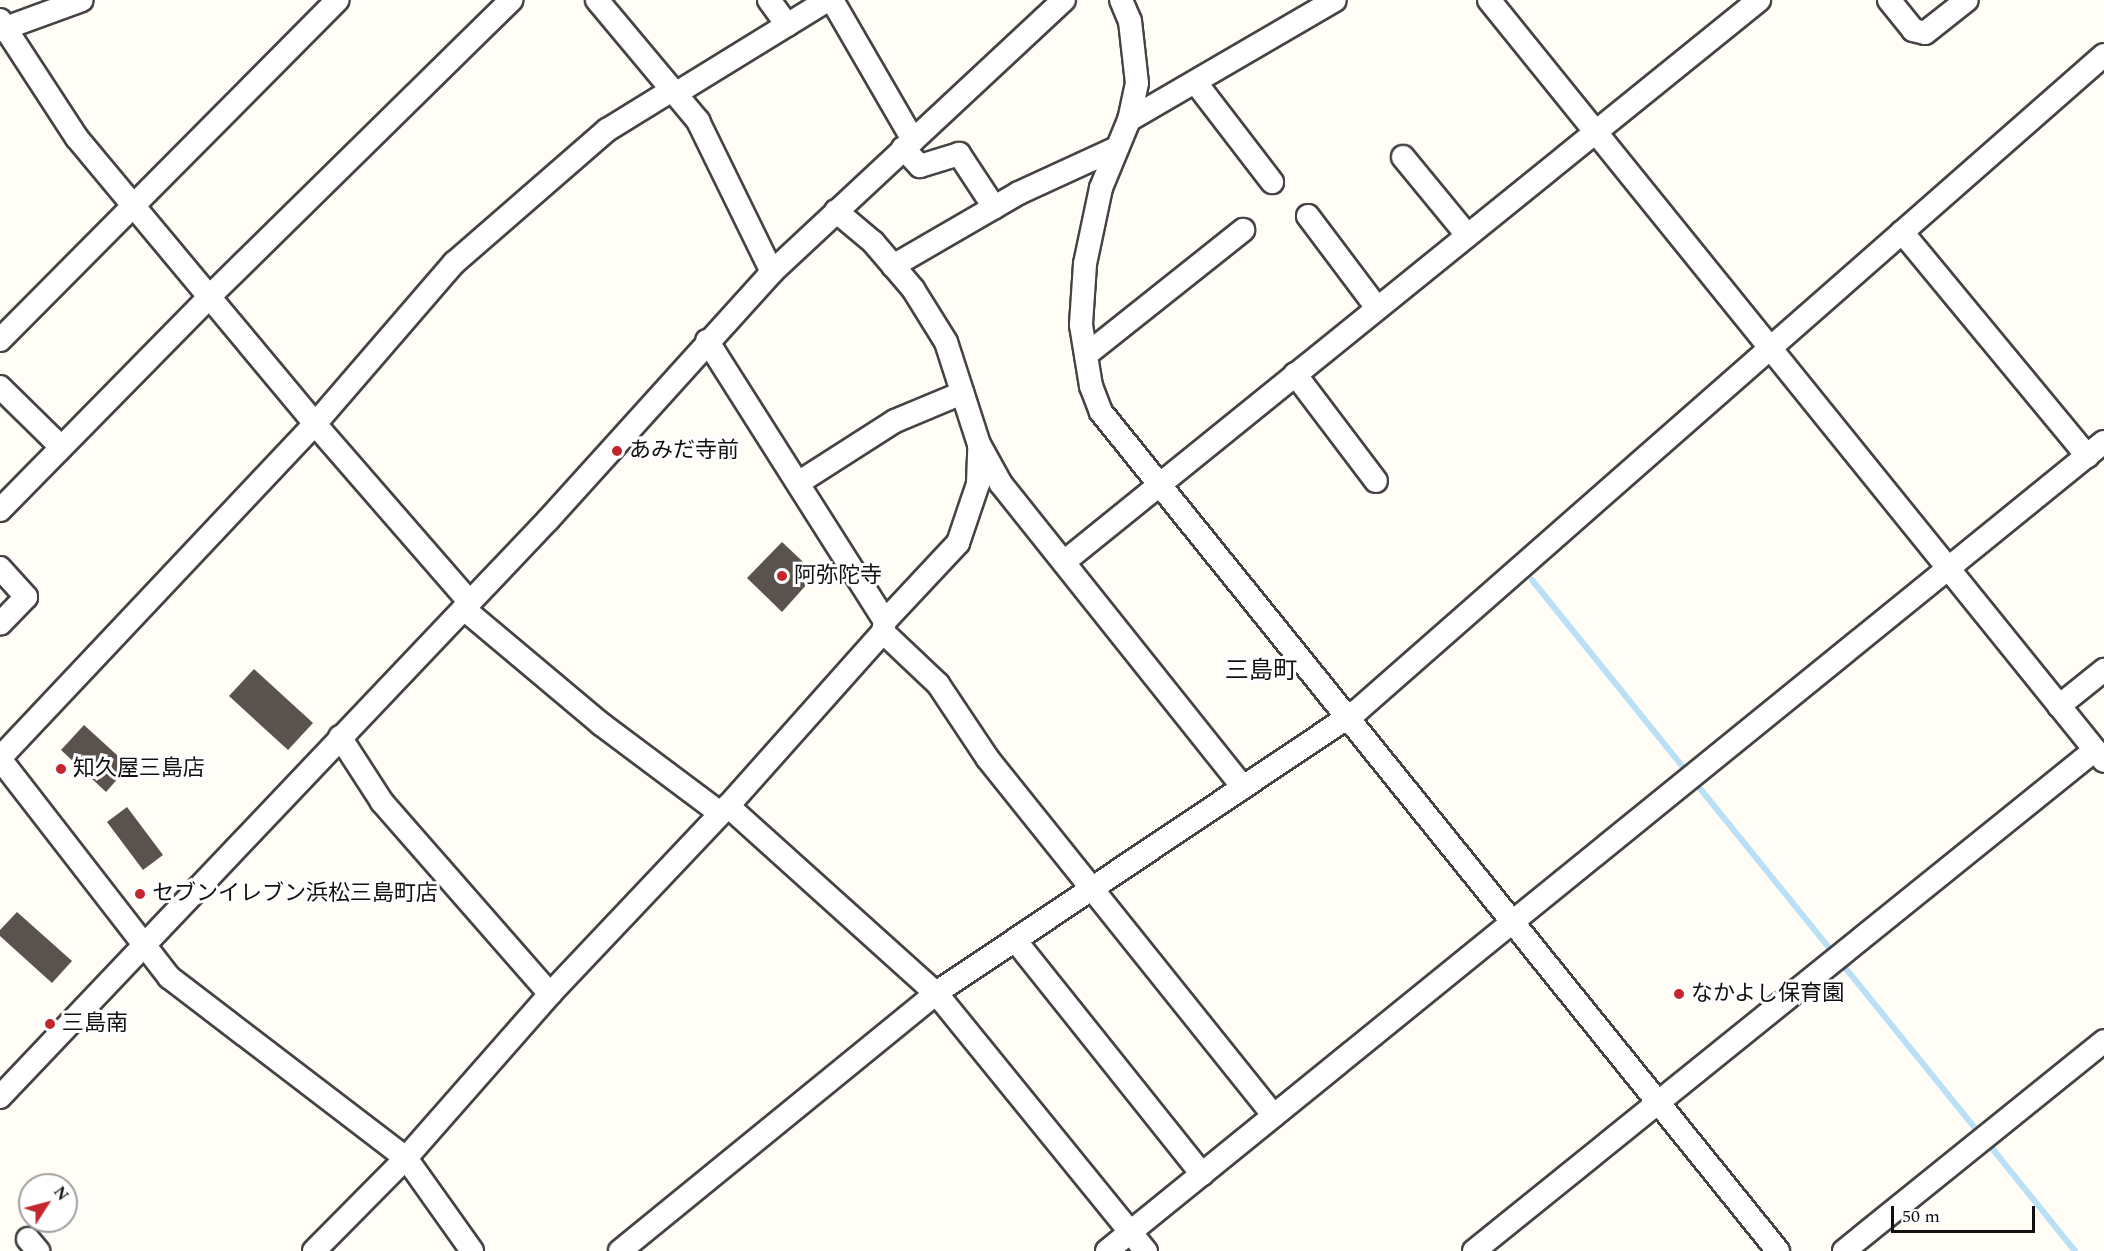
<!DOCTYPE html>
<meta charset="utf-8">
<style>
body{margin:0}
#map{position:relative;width:2104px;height:1251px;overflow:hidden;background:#fffdf5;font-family:Spectral,"Noto Sans JP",serif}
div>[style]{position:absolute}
.stream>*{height:6px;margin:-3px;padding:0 3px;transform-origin:3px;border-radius:3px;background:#b9e0f7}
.building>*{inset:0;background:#5a524d}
.roads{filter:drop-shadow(2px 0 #444) drop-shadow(-2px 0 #444) drop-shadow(0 2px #444) drop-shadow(0 -2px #444)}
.minor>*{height:22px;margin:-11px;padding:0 11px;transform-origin:11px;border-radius:11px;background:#fff}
.dots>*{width:16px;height:16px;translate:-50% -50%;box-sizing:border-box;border:3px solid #fff;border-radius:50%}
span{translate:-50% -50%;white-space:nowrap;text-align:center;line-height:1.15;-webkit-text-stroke:6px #fff;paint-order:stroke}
.poi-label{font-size:22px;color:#111}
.left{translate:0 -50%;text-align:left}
.neighbourhood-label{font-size:24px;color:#111}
.north{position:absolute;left:18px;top:1173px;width:60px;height:60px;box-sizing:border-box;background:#fff;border:2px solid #a0a0a0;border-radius:50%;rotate:54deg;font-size:16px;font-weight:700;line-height:24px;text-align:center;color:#111}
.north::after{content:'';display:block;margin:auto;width:21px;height:27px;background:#c4262e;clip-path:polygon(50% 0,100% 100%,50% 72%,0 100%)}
.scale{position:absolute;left:1891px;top:1206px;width:144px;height:27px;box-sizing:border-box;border:3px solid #111;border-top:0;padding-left:8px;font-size:18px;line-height:21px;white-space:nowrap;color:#111;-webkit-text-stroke:4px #fff;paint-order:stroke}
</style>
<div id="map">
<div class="stream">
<div style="left:1532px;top:580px;width:248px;rotate:51.1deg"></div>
<div style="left:1694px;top:781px;width:454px;rotate:51deg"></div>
<div style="left:1987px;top:1142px;width:140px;rotate:51.1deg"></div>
</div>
<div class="building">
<div style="clip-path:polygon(782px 542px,816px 574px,782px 612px,747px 578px)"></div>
<div style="clip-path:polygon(254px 669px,313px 723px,288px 750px,229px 696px)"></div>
<div style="clip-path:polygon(84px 725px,129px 766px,106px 792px,61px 750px)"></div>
<div style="clip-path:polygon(127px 807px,163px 855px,143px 870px,107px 822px)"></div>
<div style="clip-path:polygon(17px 912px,72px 961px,52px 983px,0 936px,0 930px)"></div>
</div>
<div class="roads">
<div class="minor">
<div style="left:597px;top:0;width:158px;rotate:50.1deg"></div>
<div style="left:698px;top:121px;width:168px;rotate:63.9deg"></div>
<div style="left:769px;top:0;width:31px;rotate:54deg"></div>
<div style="left:832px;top:0;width:162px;rotate:59.9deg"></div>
<div style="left:1121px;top:0;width:23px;rotate:67deg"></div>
<div style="left:1130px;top:21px;width:62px;rotate:83.6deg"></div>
<div style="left:1137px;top:83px;width:38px;rotate:102deg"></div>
<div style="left:1129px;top:120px;width:74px;rotate:112.4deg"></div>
<div style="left:1101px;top:188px;width:78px;rotate:101.9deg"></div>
<div style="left:1085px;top:264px;width:61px;rotate:93.8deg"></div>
<div style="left:1081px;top:325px;width:62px;rotate:80.7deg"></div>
<div style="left:1091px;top:386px;width:28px;rotate:69deg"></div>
<div style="left:1101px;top:412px;width:1078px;rotate:51.1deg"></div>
<div style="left:1489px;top:0;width:978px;rotate:51.06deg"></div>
<div style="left:1889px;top:0;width:38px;rotate:51deg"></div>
<div style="left:1913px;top:30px;width:12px;rotate:14deg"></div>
<div style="left:1925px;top:33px;width:53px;rotate:-38.2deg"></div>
<div style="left:0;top:20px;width:141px;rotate:56.9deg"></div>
<div style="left:77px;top:138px;width:372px;rotate:50.2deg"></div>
<div style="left:315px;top:424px;width:236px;rotate:49deg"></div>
<div style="left:0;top:30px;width:87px;rotate:-20.1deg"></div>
<div style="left:1196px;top:83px;width:125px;rotate:52.5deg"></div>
<div style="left:675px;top:94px;width:180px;rotate:-31.6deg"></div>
<div style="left:1129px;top:120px;width:238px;rotate:-30.2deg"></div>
<div style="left:903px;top:148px;width:25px;rotate:47deg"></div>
<div style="left:920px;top:166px;width:41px;rotate:-17.1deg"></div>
<div style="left:959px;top:154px;width:64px;rotate:56.6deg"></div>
<div style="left:1403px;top:157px;width:101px;rotate:50.6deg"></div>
<div style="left:836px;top:211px;width:48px;rotate:40deg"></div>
<div style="left:873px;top:242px;width:62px;rotate:49.6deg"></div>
<div style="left:913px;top:289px;width:62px;rotate:58.1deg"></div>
<div style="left:946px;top:342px;width:107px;rotate:72.1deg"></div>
<div style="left:979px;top:444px;width:46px;rotate:61.2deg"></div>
<div style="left:1001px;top:484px;width:388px;rotate:51.4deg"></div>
<div style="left:1308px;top:216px;width:115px;rotate:53.1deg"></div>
<div style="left:1902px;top:232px;width:291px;rotate:50.4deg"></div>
<div style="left:893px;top:266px;width:146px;rotate:-30.1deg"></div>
<div style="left:1019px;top:193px;width:108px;rotate:-24.7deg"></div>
<div style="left:0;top:340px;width:479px;rotate:-45.2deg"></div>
<div style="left:1086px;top:355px;width:201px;rotate:-38.5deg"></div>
<div style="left:1295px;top:374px;width:134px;rotate:52.9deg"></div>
<div style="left:0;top:387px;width:86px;rotate:44.5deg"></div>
<div style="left:798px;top:483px;width:115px;rotate:-32.6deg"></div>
<div style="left:895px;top:421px;width:73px;rotate:-22.7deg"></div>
<div style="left:0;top:510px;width:298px;rotate:-45.5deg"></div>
<div style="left:209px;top:297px;width:424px;rotate:-44.5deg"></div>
<div style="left:1064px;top:562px;width:894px;rotate:-38.96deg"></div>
<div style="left:0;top:568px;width:39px;rotate:48deg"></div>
<div style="left:26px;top:597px;width:37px;rotate:134deg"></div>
<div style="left:464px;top:609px;width:179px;rotate:40deg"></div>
<div style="left:601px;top:724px;width:149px;rotate:36.8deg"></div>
<div style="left:885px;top:621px;width:107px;rotate:-46.9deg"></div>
<div style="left:958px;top:543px;width:62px;rotate:-71.3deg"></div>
<div style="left:978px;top:484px;width:38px;rotate:-88deg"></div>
<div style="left:883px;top:632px;width:76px;rotate:43.4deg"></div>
<div style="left:938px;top:684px;width:90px;rotate:56.3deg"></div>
<div style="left:988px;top:759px;width:457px;rotate:51.3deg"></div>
<div style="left:2059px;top:706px;width:58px;rotate:-38.7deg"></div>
<div style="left:340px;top:737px;width:77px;rotate:57.1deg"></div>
<div style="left:382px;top:802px;width:255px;rotate:48.8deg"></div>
<div style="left:0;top:758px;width:459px;rotate:-46.7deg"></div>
<div style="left:315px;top:424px;width:213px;rotate:-49.2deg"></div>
<div style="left:454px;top:263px;width:203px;rotate:-41deg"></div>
<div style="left:607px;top:130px;width:76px;rotate:-31.6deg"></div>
<div style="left:0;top:759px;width:276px;rotate:52.2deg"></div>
<div style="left:169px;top:977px;width:298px;rotate:37.4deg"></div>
<div style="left:406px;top:1158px;width:114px;rotate:54.6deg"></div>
<div style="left:728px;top:806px;width:280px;rotate:42deg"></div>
<div style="left:936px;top:993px;width:333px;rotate:50.9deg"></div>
<div style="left:1015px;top:940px;width:300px;rotate:51.4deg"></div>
<div style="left:0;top:1097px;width:796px;rotate:-46.48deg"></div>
<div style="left:548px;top:520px;width:334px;rotate:-47.9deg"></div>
<div style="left:772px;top:272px;width:399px;rotate:-43deg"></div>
<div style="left:28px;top:1239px;width:16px;rotate:50deg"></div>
<div style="left:314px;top:1251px;width:131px;rotate:-45.3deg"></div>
<div style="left:406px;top:1158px;width:218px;rotate:-48.7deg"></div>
<div style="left:550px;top:994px;width:259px;rotate:-46.6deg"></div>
<div style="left:728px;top:806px;width:233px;rotate:-48.3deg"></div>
<div style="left:883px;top:632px;width:11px;rotate:-80deg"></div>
<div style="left:885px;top:621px;width:332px;rotate:-122.4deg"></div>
<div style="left:620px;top:1251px;width:408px;rotate:-39.2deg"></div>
<div style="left:936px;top:993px;width:507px;rotate:-33.82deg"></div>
<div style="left:1357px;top:711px;width:994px;rotate:-41.29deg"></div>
<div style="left:1107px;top:1251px;width:1284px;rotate:-39.06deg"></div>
<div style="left:1474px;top:1251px;width:798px;rotate:-38.9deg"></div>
<div style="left:1844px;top:1251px;width:334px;rotate:-38.9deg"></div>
</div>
</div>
<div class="dots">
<div style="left:617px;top:451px;background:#c4262e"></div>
<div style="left:782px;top:576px;background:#c4262e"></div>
<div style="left:61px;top:769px;background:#c4262e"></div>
<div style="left:140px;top:894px;background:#c4262e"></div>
<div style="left:1679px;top:994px;background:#c4262e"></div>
<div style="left:50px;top:1024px;background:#c4262e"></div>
</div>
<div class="poi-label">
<span class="left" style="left:629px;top:451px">あみだ寺前</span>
<span class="left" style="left:794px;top:576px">阿弥陀寺</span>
<span class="left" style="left:73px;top:769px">知久屋三島店</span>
<span class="left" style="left:152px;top:894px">セブンイレブン浜松三島町店</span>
<span class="left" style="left:1691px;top:994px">なかよし保育園</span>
<span class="left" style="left:62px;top:1024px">三島南</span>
</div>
<div class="neighbourhood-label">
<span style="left:1261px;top:672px">三島町</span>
</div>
<div class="north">N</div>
<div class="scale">50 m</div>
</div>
